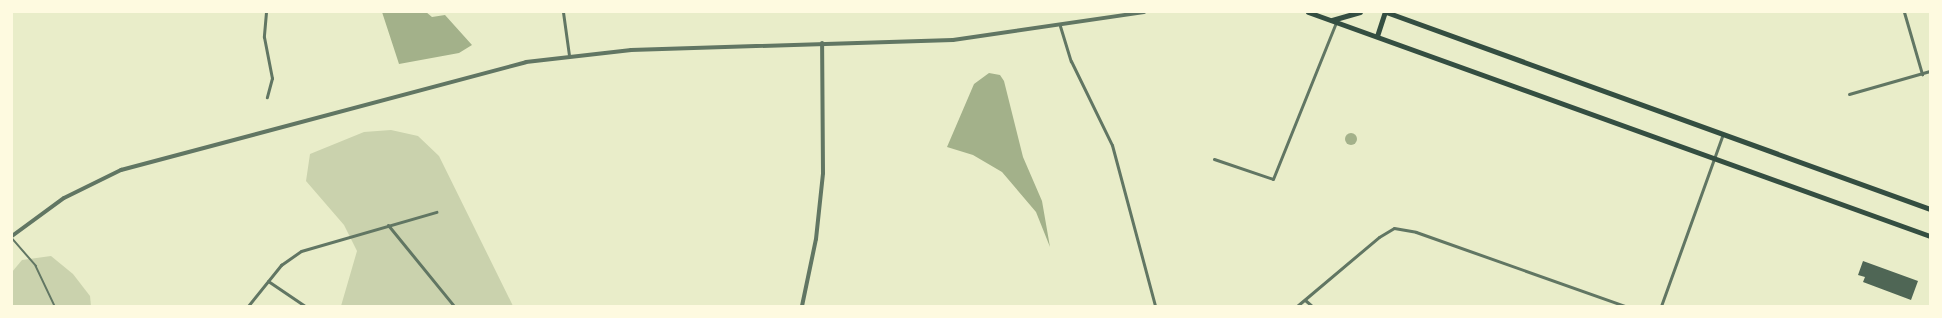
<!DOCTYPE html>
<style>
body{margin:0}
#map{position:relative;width:1942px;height:318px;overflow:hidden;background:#e9edc9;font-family:"Titillium Web",sans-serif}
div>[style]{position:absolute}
.green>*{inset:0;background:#cad2ad}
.water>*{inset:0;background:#a3b18a}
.round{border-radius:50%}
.building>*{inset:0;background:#4f6655}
.service>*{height:1.5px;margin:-0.75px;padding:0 0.75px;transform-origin:0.75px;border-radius:0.75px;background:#617663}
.minor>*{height:3px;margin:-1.5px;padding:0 1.5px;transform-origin:1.5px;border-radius:1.5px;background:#617663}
.tertiary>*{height:4px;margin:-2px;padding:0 2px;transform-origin:2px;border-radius:2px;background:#617663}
.primary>*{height:5px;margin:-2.5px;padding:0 2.5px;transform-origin:2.5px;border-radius:2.5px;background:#344e41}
span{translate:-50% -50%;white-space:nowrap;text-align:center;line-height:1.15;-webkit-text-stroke:4px #fefae0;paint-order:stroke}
.frame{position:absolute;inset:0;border:13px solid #fefae0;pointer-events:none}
</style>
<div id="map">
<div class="green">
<div style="clip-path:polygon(391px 130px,418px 136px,439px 156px,513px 306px,341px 306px,357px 251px,344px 225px,306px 181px,310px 154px,364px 132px)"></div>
<div style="clip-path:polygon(51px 256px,73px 274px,90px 296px,91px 306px,12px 306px,12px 272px,22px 260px)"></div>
</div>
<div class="water">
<div style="clip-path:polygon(382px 12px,426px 12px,432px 17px,445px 15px,472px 45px,459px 53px,399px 64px)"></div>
<div style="clip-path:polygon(989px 73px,1000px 75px,1004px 81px,1023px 157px,1042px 201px,1050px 247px,1036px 212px,1002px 172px,973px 155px,947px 147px,974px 84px)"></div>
<div class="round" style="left:1345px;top:133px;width:12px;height:12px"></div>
</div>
<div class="building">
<div style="clip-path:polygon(1863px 261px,1918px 281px,1911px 300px,1863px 282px,1865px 277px,1858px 275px)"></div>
</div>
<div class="service">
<div style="left:12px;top:238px;width:37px;rotate:49deg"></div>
<div style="left:36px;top:266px;width:44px;rotate:64.6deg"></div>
</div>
<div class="minor">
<div style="left:266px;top:12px;width:25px;rotate:95deg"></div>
<div style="left:264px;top:37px;width:42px;rotate:79deg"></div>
<div style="left:272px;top:78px;width:20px;rotate:105deg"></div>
<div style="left:563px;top:12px;width:43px;rotate:82.1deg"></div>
<div style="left:1904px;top:12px;width:65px;rotate:73.8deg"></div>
<div style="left:1060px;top:26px;width:37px;rotate:73deg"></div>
<div style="left:1071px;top:61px;width:93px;rotate:64deg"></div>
<div style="left:1112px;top:145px;width:167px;rotate:75deg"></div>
<div style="left:1849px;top:94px;width:84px;rotate:-15.9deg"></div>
<div style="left:1214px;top:159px;width:62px;rotate:18.7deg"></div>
<div style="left:1273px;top:179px;width:169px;rotate:-68.1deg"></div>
<div style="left:388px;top:225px;width:104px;rotate:50.8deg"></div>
<div style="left:268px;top:281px;width:45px;rotate:34deg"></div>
<div style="left:1305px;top:300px;width:9px;rotate:41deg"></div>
<div style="left:248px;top:306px;width:53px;rotate:-51.2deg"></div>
<div style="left:281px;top:265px;width:24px;rotate:-35deg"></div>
<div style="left:301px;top:251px;width:141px;rotate:-16.1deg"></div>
<div style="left:1297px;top:306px;width:107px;rotate:-40.1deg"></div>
<div style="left:1379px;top:237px;width:17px;rotate:-31deg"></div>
<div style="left:1394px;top:228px;width:22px;rotate:10deg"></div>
<div style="left:1416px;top:232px;width:222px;rotate:19.5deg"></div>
<div style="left:1661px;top:306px;width:183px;rotate:-70.2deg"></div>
</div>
<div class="tertiary">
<div style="left:12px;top:236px;width:64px;rotate:-36.2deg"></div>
<div style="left:64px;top:198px;width:64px;rotate:-26.2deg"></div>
<div style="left:121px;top:170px;width:419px;rotate:-14.9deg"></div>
<div style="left:526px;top:62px;width:106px;rotate:-6.5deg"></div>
<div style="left:631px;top:50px;width:322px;rotate:-1.8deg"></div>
<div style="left:953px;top:40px;width:193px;rotate:-8.3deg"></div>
<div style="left:802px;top:306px;width:68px;rotate:-78.2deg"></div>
<div style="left:816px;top:239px;width:66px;rotate:-83.9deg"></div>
<div style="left:823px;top:173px;width:130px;rotate:-90.4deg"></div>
</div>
<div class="primary">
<div style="left:1308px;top:12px;width:661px;rotate:19.81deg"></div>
<div style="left:1386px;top:12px;width:579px;rotate:19.91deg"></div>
<div style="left:1332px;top:20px;width:29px;rotate:-16deg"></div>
<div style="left:1377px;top:36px;width:25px;rotate:-72deg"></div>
</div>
<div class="frame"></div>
</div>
